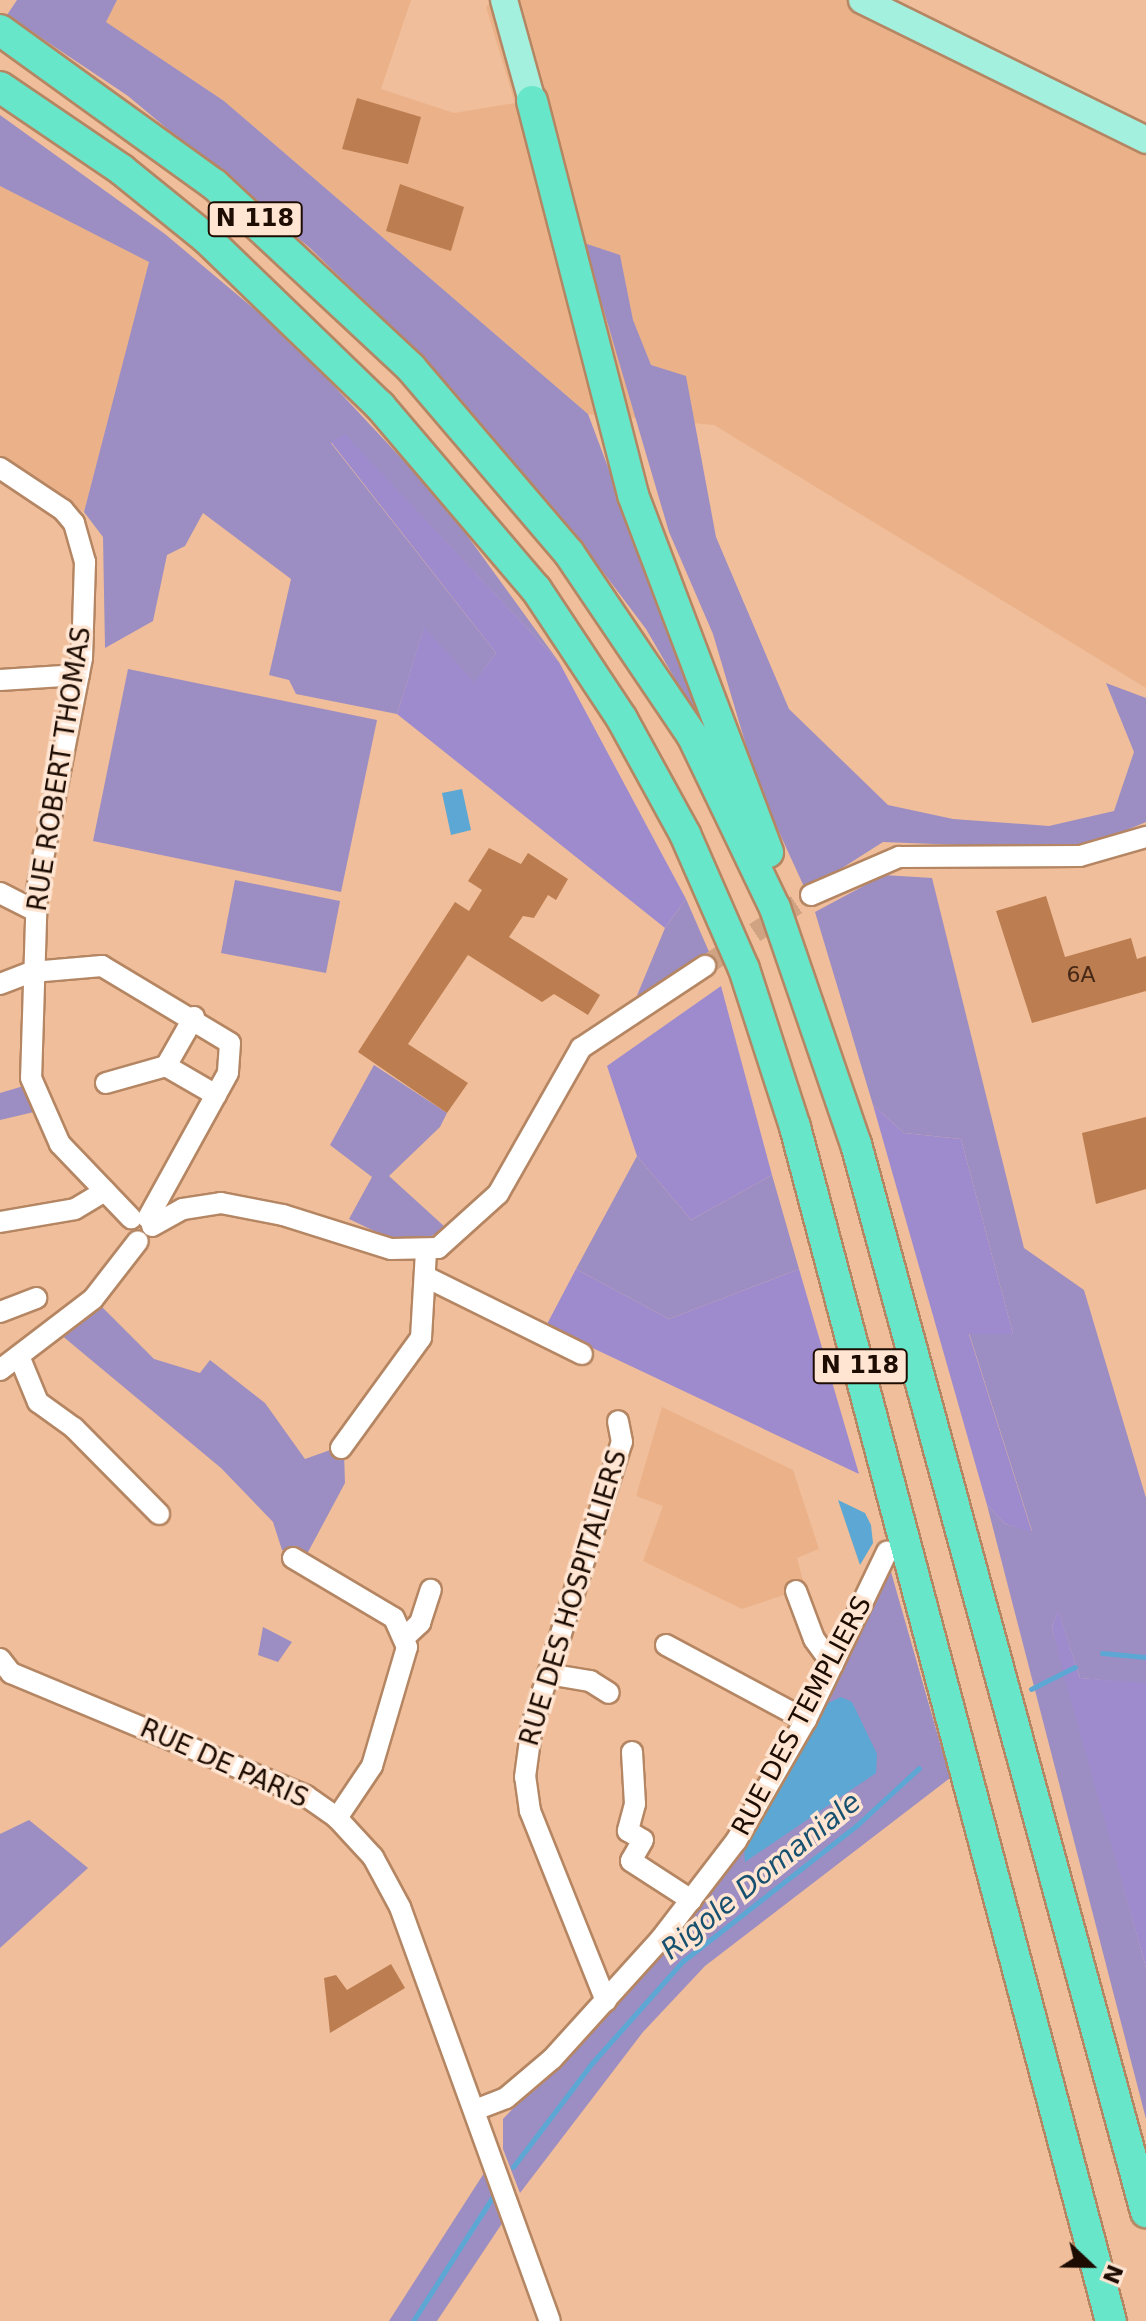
<!DOCTYPE html>
<style>
body{margin:0}
#map{position:relative;width:1146px;height:2321px;overflow:hidden;background:#f0be9a;font-family:"DejaVu Sans",sans-serif}
div>[style]{position:absolute}
.built>*{inset:0;background:#ebb28a}
.green>*{inset:0;background:#9c8ec2}
.forest>*{inset:0;background:#9e8bce}
.water>*{inset:0;background:#5ca7d3}
.stream>*{height:5px;margin:-2.5px;padding:0 2.5px;transform-origin:2.5px;border-radius:2.5px;background:#5ca7d3}
.building>*{inset:0;background:#bc7e50}
.minor-tunnel>*{height:20px;margin-top:-10px;transform-origin:0;background:repeating-linear-gradient(90deg,#d0a383 0 20px,transparent 0 30px)}
.roads{filter:drop-shadow(2px 0 #b58663) drop-shadow(-2px 0 #b58663) drop-shadow(0 2px #b58663) drop-shadow(0 -2px #b58663)}
.minor>*{height:20px;margin:-10px;padding:0 10px;transform-origin:10px;border-radius:10px;background:#fff}
.major>*{height:26px;margin:-13px;padding:0 13px;transform-origin:13px;border-radius:13px;background:#a4f0df}
.highway>*{height:30px;margin:-15px;padding:0 15px;transform-origin:15px;border-radius:15px;background:#67e6ca}
span{translate:-50% -50%;white-space:nowrap;text-align:center;line-height:1.15;-webkit-text-stroke:7px #ffe5d2;paint-order:stroke}
.number-label{font-size:22px;color:#452816}
.number-label span{-webkit-text-stroke-width:0}
.shield-label span{padding:2px 6px;background:#ffe5d2;border:2px solid;border-radius:6px;-webkit-text-stroke-width:0}
.shield-label{font-size:24px;color:#1d0c02;font-weight:700}
.street-label{font-size:26px;color:#1d0c02}
.water-label{font-size:28px;color:#17516f;font-style:italic}
.north{position:absolute;left:1050px;top:2225px;width:80px;height:80px;-webkit-text-stroke:6px #ffe5d2;paint-order:stroke;rotate:112deg;font-size:22px;font-weight:700;line-height:32px;text-align:center;color:#1d0c02}
.north::after{content:'';display:block;margin:auto;width:28px;height:36px;background:#1d0c02;clip-path:polygon(50% 0,100% 100%,50% 72%,0 100%)}
</style>
<div id="map">
<div class="built">
<div style="clip-path:polygon(117px 0,411px 0,381px 89px,454px 113px,515px 103px,486px 7px,494px 0,896px 0,1146px 132px,1146px 688px,714px 425px,588px 414px,224px 101px,105px 22px)"></div>
<div style="clip-path:polygon(0 186px,150px 262px,84px 512px,0 461px)"></div>
<div style="clip-path:polygon(662px 1407px,793px 1470px,819px 1549px,797px 1558px,805px 1588px,742px 1609px,643px 1561px,663px 1506px,636px 1496px)"></div>
</div>
<div class="green">
<div style="clip-path:polygon(17px 0,117px 0,106px 22px,224px 101px,588px 414px,711px 741px,646px 629px,594px 560px,388px 324px,310px 248px,128px 96px,7px 15px)"></div>
<div style="clip-path:polygon(0 115px,165px 234px,291px 340px,445px 505px,559px 662px,345px 435px,331px 443px,496px 653px,474px 683px,424px 628px,397px 714px,296px 694px,289px 680px,269px 675px,291px 579px,203px 513px,185px 546px,167px 555px,153px 621px,105px 648px,103px 537px,84px 512px,149px 262px,0 186px)"></div>
<div style="clip-path:polygon(584px 243px,620px 255px,633px 320px,651px 365px,686px 376px,716px 537px,789px 709px,888px 805px,953px 819px,1049px 826px,1114px 811px,1134px 752px,1106px 683px,1146px 698px,1146px 822px,1095px 843px,1038px 848px,883px 842px,806px 891px,758px 786px,713px 634px,669px 532px)"></div>
<div style="clip-path:polygon(128px 669px,377px 720px,341px 892px,93px 841px)"></div>
<div style="clip-path:polygon(884px 875px,932px 878px,1024px 1248px,1084px 1290px,1146px 1498px,1146px 1684px,1080px 1678px,1058px 1611px,1052px 1627px,1146px 1968px,1146px 2119px,987px 1505px,1005px 1524px,1032px 1531px,969px 1333px,1013px 1334px,961px 1139px,904px 1133px,873px 1105px,815px 912px)"></div>
<div style="clip-path:polygon(235px 880px,340px 901px,326px 973px,221px 953px)"></div>
<div style="clip-path:polygon(686px 899px,710px 954px,631px 1010px,665px 928px)"></div>
<div style="clip-path:polygon(374px 1065px,447px 1113px,440px 1127px,389px 1176px,445px 1227px,426px 1240px,391px 1239px,349px 1219px,372px 1177px,330px 1145px)"></div>
<div style="clip-path:polygon(27px 1085px,34px 1112px,0 1120px,0 1093px)"></div>
<div style="clip-path:polygon(637px 1156px,691px 1220px,772px 1175px,799px 1269px,669px 1319px,576px 1269px)"></div>
<div style="clip-path:polygon(101px 1306px,154px 1359px,200px 1373px,210px 1360px,265px 1403px,305px 1459px,333px 1449px,344px 1453px,345px 1483px,307px 1554px,282px 1550px,273px 1522px,221px 1468px,60px 1334px)"></div>
<div style="clip-path:polygon(887px 1558px,950px 1778px,705px 1966px,643px 2032px,520px 2193px,503px 2149px,503px 2119px,677px 1938px,729px 1868px,802px 1738px)"></div>
<div style="clip-path:polygon(263px 1627px,292px 1642px,278px 1662px,258px 1655px)"></div>
<div style="clip-path:polygon(29px 1820px,88px 1868px,0 1948px,0 1834px)"></div>
<div style="clip-path:polygon(486px 2170px,509px 2213px,437px 2321px,389px 2321px)"></div>
</div>
<div class="forest">
<div style="clip-path:polygon(345px 434px,559px 662px,686px 899px,665px 928px,397px 714px,424px 627px,474px 682px,496px 653px,331px 442px)"></div>
<div style="clip-path:polygon(721px 986px,772px 1175px,691px 1220px,637px 1156px,607px 1066px)"></div>
<div style="clip-path:polygon(873px 1105px,904px 1133px,961px 1139px,1013px 1334px,969px 1334px,1032px 1532px,1005px 1524px,987px 1505px)"></div>
<div style="clip-path:polygon(576px 1269px,669px 1319px,799px 1269px,859px 1474px,546px 1326px)"></div>
<div style="clip-path:polygon(1058px 1610px,1080px 1678px,1146px 1683px,1146px 1968px,1066px 1683px,1052px 1627px)"></div>
</div>
<div class="water">
<div style="clip-path:polygon(462px 789px,471px 830px,451px 835px,442px 793px)"></div>
<div style="clip-path:polygon(838px 1500px,865px 1513px,871px 1525px,873px 1543px,860px 1565px)"></div>
<div style="clip-path:polygon(841px 1697px,852px 1702px,877px 1754px,876px 1773px,745px 1862px,744px 1848px,828px 1703px)"></div>
</div>
<div class="stream">
<div style="left:1102px;top:1653px;width:44px;rotate:5.2deg"></div>
<div style="left:1031px;top:1689px;width:49px;rotate:-26.6deg"></div>
<div style="left:513px;top:2167px;width:131px;rotate:-52.8deg"></div>
<div style="left:592px;top:2063px;width:137px;rotate:-48.3deg"></div>
<div style="left:683px;top:1961px;width:221px;rotate:-38deg"></div>
<div style="left:857px;top:1825px;width:84px;rotate:-42.6deg"></div>
<div style="left:413px;top:2321px;width:156px;rotate:-57.3deg"></div>
</div>
<div class="building">
<div style="clip-path:polygon(357px 98px,421px 117px,408px 164px,342px 149px)"></div>
<div style="clip-path:polygon(400px 184px,464px 207px,451px 251px,386px 231px)"></div>
<div style="clip-path:polygon(489px 848px,521px 864px,528px 853px,568px 879px,556px 900px,548px 895px,534px 918px,523px 916px,509px 937px,600px 995px,588px 1015px,554px 994px,542px 1002px,468px 955px,408px 1044px,468px 1083px,447px 1113px,358px 1052px,455px 902px,469px 911px,482px 890px,468px 881px)"></div>
<div style="clip-path:polygon(1046px 896px,1065px 957px,1131px 938px,1137px 959px,1146px 956px,1146px 991px,1032px 1023px,996px 911px)"></div>
<div style="clip-path:polygon(1146px 1117px,1146px 1189px,1096px 1204px,1082px 1133px)"></div>
<div style="clip-path:polygon(391px 1964px,405px 1988px,330px 2033px,324px 1978px,336px 1975px,347px 1990px)"></div>
</div>
<div class="minor-tunnel">
<div style="left:705px;top:966px;width:128px;rotate:-33.8deg"></div>
</div>
<div class="roads">
<div class="minor">
<div style="left:0;top:468px;width:76px;rotate:33.7deg"></div>
<div style="left:63px;top:510px;width:17px;rotate:50deg"></div>
<div style="left:74px;top:523px;width:41px;rotate:74.2deg"></div>
<div style="left:85px;top:562px;width:96px;rotate:91.8deg"></div>
<div style="left:82px;top:658px;width:235px;rotate:101deg"></div>
<div style="left:37px;top:889px;width:189px;rotate:91.8deg"></div>
<div style="left:31px;top:1078px;width:72px;rotate:66.3deg"></div>
<div style="left:60px;top:1144px;width:103px;rotate:46.2deg"></div>
<div style="left:0;top:680px;width:79px;rotate:-3.6deg"></div>
<div style="left:0;top:893px;width:39px;rotate:27deg"></div>
<div style="left:811px;top:895px;width:96px;rotate:-23.4deg"></div>
<div style="left:899px;top:857px;width:181px;rotate:-0.3deg"></div>
<div style="left:1080px;top:856px;width:69px;rotate:-16.1deg"></div>
<div style="left:0;top:984px;width:34px;rotate:-21deg"></div>
<div style="left:32px;top:972px;width:70px;rotate:-4.9deg"></div>
<div style="left:102px;top:966px;width:149px;rotate:31deg"></div>
<div style="left:230px;top:1043px;width:30px;rotate:94deg"></div>
<div style="left:228px;top:1073px;width:166px;rotate:118.9deg"></div>
<div style="left:194px;top:1017px;width:56px;rotate:119.7deg"></div>
<div style="left:166px;top:1066px;width:58px;rotate:30.1deg"></div>
<div style="left:106px;top:1083px;width:62px;rotate:-15.8deg"></div>
<div style="left:0;top:1222px;width:76px;rotate:-9.8deg"></div>
<div style="left:75px;top:1209px;width:35px;rotate:-31deg"></div>
<div style="left:152px;top:1226px;width:35px;rotate:-29deg"></div>
<div style="left:183px;top:1209px;width:38px;rotate:-9deg"></div>
<div style="left:221px;top:1203px;width:63px;rotate:11deg"></div>
<div style="left:283px;top:1215px;width:113px;rotate:17.5deg"></div>
<div style="left:391px;top:1249px;width:47px;rotate:-1.2deg"></div>
<div style="left:438px;top:1248px;width:81px;rotate:-42deg"></div>
<div style="left:498px;top:1194px;width:168px;rotate:-60.4deg"></div>
<div style="left:581px;top:1048px;width:149px;rotate:-33.5deg"></div>
<div style="left:426px;top:1277px;width:174px;rotate:26.3deg"></div>
<div style="left:0;top:1312px;width:39px;rotate:-21deg"></div>
<div style="left:19px;top:1356px;width:50px;rotate:67.6deg"></div>
<div style="left:38px;top:1402px;width:44px;rotate:35.8deg"></div>
<div style="left:74px;top:1428px;width:121px;rotate:45.3deg"></div>
<div style="left:0;top:1370px;width:117px;rotate:-37.4deg"></div>
<div style="left:93px;top:1299px;width:73px;rotate:-52.2deg"></div>
<div style="left:341px;top:1448px;width:136px;rotate:-54deg"></div>
<div style="left:421px;top:1338px;width:87px;rotate:-86.7deg"></div>
<div style="left:293px;top:1558px;width:117px;rotate:30.7deg"></div>
<div style="left:394px;top:1618px;width:32px;rotate:66deg"></div>
<div style="left:407px;top:1647px;width:124px;rotate:106.4deg"></div>
<div style="left:372px;top:1766px;width:63px;rotate:123.9deg"></div>
<div style="left:796px;top:1591px;width:51px;rotate:69.4deg"></div>
<div style="left:814px;top:1639px;width:32px;rotate:54deg"></div>
<div style="left:405px;top:1637px;width:21px;rotate:-43deg"></div>
<div style="left:420px;top:1623px;width:35px;rotate:-72deg"></div>
<div style="left:666px;top:1645px;width:159px;rotate:28.2deg"></div>
<div style="left:0;top:1659px;width:18px;rotate:52deg"></div>
<div style="left:11px;top:1673px;width:320px;rotate:22.6deg"></div>
<div style="left:306px;top:1796px;width:38px;rotate:35deg"></div>
<div style="left:337px;top:1818px;width:53px;rotate:47.3deg"></div>
<div style="left:373px;top:1857px;width:57px;rotate:61.6deg"></div>
<div style="left:400px;top:1907px;width:440px;rotate:70.1deg"></div>
<div style="left:548px;top:1674px;width:43px;rotate:9.5deg"></div>
<div style="left:590px;top:1681px;width:22px;rotate:32deg"></div>
<div style="left:632px;top:1752px;width:52px;rotate:86.7deg"></div>
<div style="left:635px;top:1804px;width:28px;rotate:105deg"></div>
<div style="left:628px;top:1831px;width:17px;rotate:31deg"></div>
<div style="left:643px;top:1840px;width:24px;rotate:120deg"></div>
<div style="left:631px;top:1861px;width:72px;rotate:33deg"></div>
<div style="left:606px;top:2001px;width:205px;rotate:-111.8deg"></div>
<div style="left:530px;top:1811px;width:34px;rotate:-98deg"></div>
<div style="left:525px;top:1777px;width:52px;rotate:-82.3deg"></div>
<div style="left:532px;top:1725px;width:297px;rotate:-72.4deg"></div>
<div style="left:622px;top:1442px;width:21px;rotate:-101deg"></div>
<div style="left:475px;top:2110px;width:33px;rotate:-21deg"></div>
<div style="left:506px;top:2098px;width:60px;rotate:-40.3deg"></div>
<div style="left:552px;top:2059px;width:161px;rotate:-47.8deg"></div>
<div style="left:660px;top:1940px;width:125px;rotate:-52.5deg"></div>
<div style="left:736px;top:1841px;width:140px;rotate:-60deg"></div>
<div style="left:806px;top:1720px;width:187px;rotate:-64.3deg"></div>
</div>
<div class="major">
<div style="left:504px;top:0;width:105px;rotate:74.5deg"></div>
<div style="left:862px;top:0;width:317px;rotate:26.2deg"></div>
</div>
<div class="highway">
<div style="left:0;top:30px;width:265px;rotate:35.8deg"></div>
<div style="left:215px;top:185px;width:268px;rotate:43deg"></div>
<div style="left:411px;top:368px;width:243px;rotate:49.5deg"></div>
<div style="left:569px;top:553px;width:222px;rotate:56deg"></div>
<div style="left:693px;top:737px;width:190px;rotate:64.4deg"></div>
<div style="left:775px;top:908px;width:250px;rotate:71.1deg"></div>
<div style="left:856px;top:1144px;width:1107px;rotate:74.81deg"></div>
<div style="left:0;top:87px;width:148px;rotate:34.2deg"></div>
<div style="left:122px;top:170px;width:108px;rotate:39deg"></div>
<div style="left:206px;top:238px;width:242px;rotate:44deg"></div>
<div style="left:380px;top:406px;width:240px;rotate:49.6deg"></div>
<div style="left:536px;top:589px;width:156px;rotate:56.5deg"></div>
<div style="left:622px;top:719px;width:131px;rotate:61.3deg"></div>
<div style="left:685px;top:834px;width:147px;rotate:66.4deg"></div>
<div style="left:744px;top:969px;width:166px;rotate:72.1deg"></div>
<div style="left:795px;top:1127px;width:1235px;rotate:75.18deg"></div>
<div style="left:532px;top:101px;width:407px;rotate:75.6deg"></div>
<div style="left:633px;top:495px;width:382px;rotate:69.3deg"></div>
</div>
</div>
<div class="number-label">
<span style="left:1081px;top:975px">6A</span>
</div>
<div class="shield-label">
<span style="left:255px;top:219px">N 118</span>
<span style="left:860px;top:1366px">N 118</span>
</div>
<div class="street-label">
<span style="left:60px;top:769px;rotate:-81deg">RUE ROBERT THOMAS</span>
<span style="left:574px;top:1598px;rotate:-73deg">RUE DES HOSPITALIERS</span>
<span style="left:802px;top:1716px;rotate:-62deg">RUE DES TEMPLIERS</span>
<span style="left:224px;top:1764px;rotate:24deg">RUE DE PARIS</span>
</div>
<div class="water-label">
<span style="left:761px;top:1876px;rotate:-39deg">Rigole Domaniale</span>
</div>
<div class="north">N</div>
</div>
